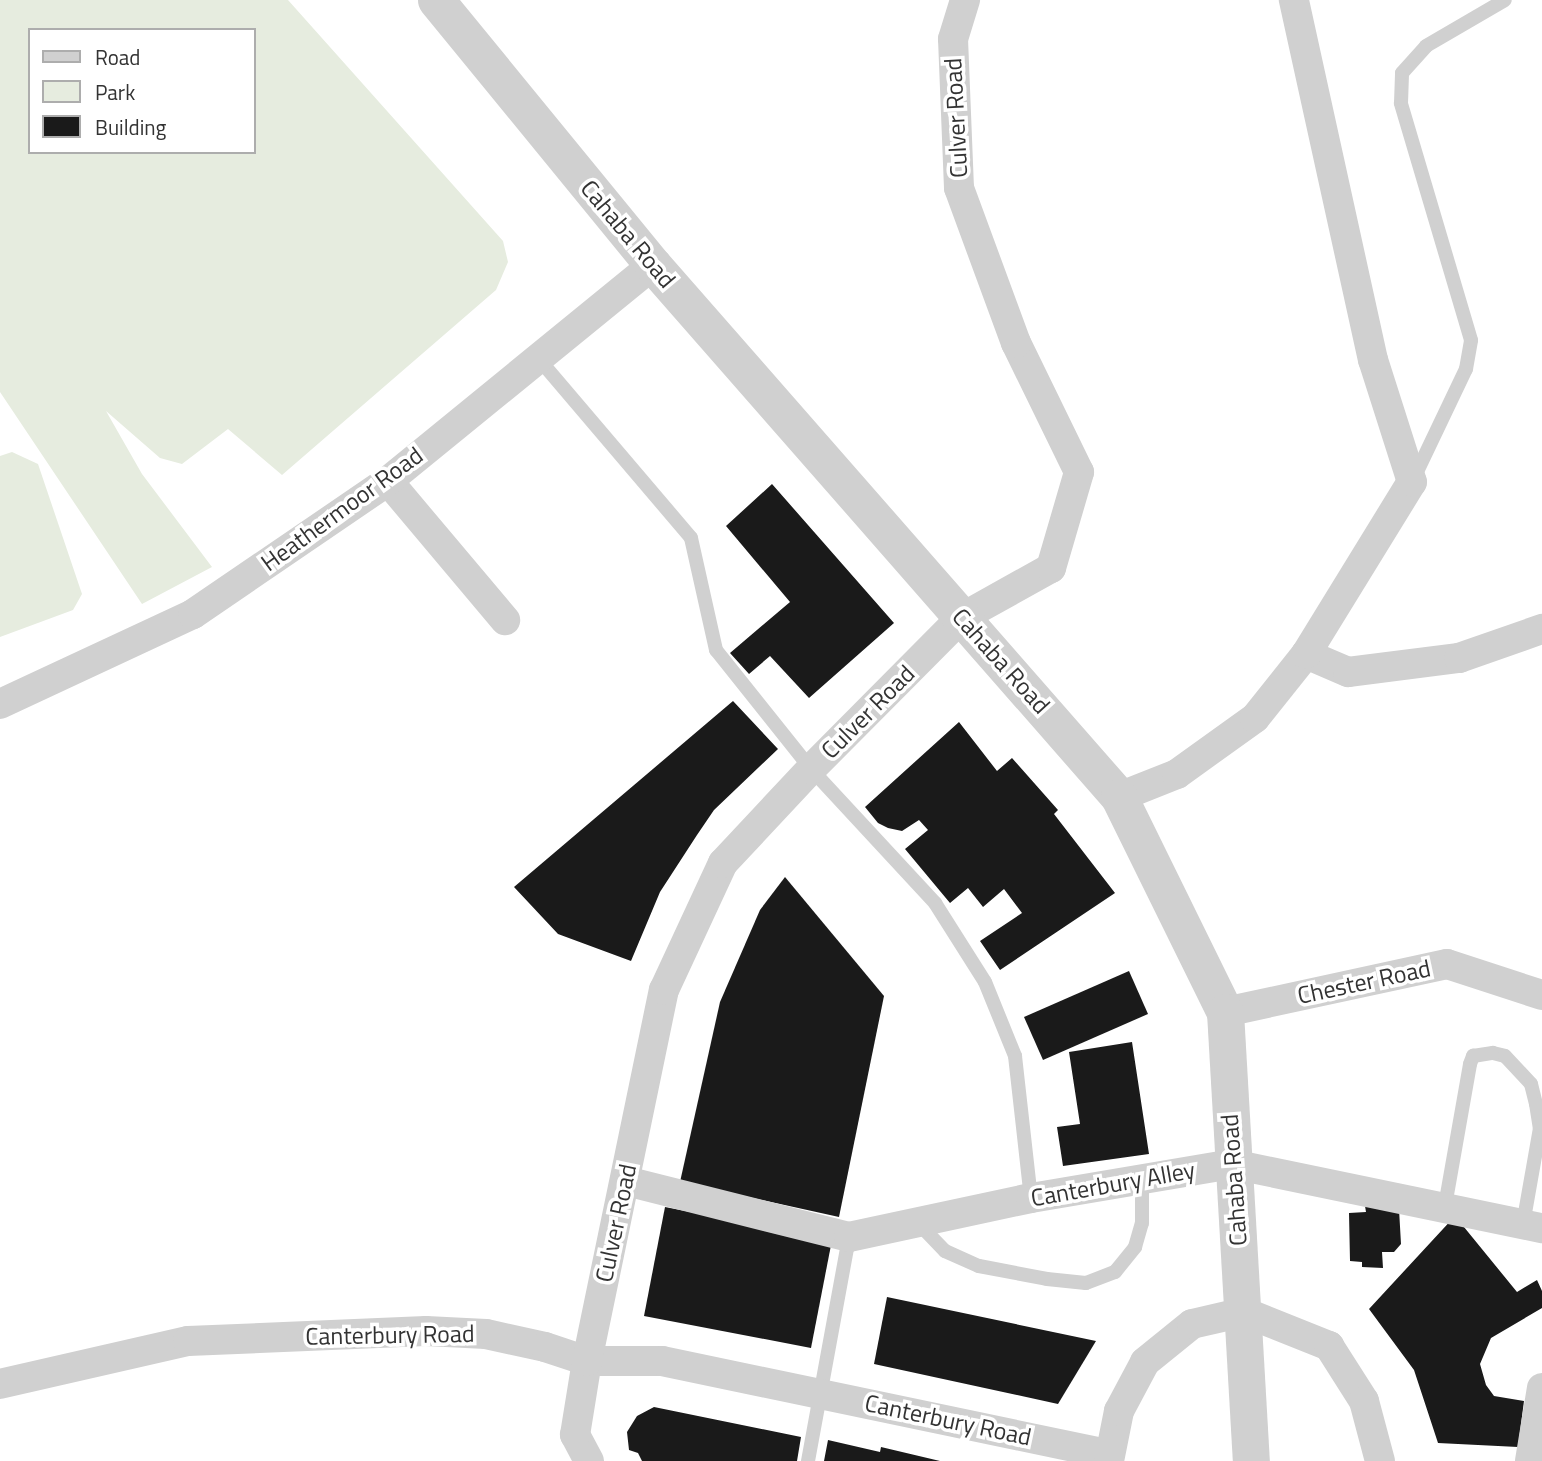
<!DOCTYPE html>
<style>
body{margin:0}
#map{position:relative;width:1542px;height:1461px;overflow:hidden;background:#fff;font-family:"Titillium Web",sans-serif}
div>[style]{position:absolute}
.green>*{inset:0;background:#e6ecdf}
.building>*{inset:0;background:#1a1a1a}
.service>*{height:14px;margin:-7px;padding:0 7px;transform-origin:7px;border-radius:7px;background:#d0d0d0}
.minor>*{height:30px;margin:-15px;padding:0 15px;transform-origin:15px;border-radius:15px;background:#d0d0d0}
.tertiary>*{height:37px;margin:-18.5px;padding:0 18.5px;transform-origin:18.5px;border-radius:18.5px;background:#d0d0d0}
span{translate:-50% -50%;white-space:nowrap;text-align:center;line-height:1.15;-webkit-text-stroke:7px #fff;paint-order:stroke}
.street-label{font-size:24px;color:#333}
.legend{position:absolute;left:28px;top:28px;width:228px;height:126px;box-sizing:border-box;background:#fff;border:2px solid #adadad;margin:0;padding:9px 12px;list-style:none;font-size:21px;color:#333}
.legend li{display:flex;align-items:center;gap:14px;height:35px}
.legend b{width:35px;border:2px solid #adadad}
</style>
<div id="map">
<div class="green">
<div style="clip-path:polygon(evenodd,0 0,288px 0,503px 241px,508px 262px,496px 290px,282px 475px,228px 429px,182px 464px,160px 458px,106px 411px,142px 474px,212px 567px,142px 604px,0 392px,0 0,30px 30px,254px 30px,254px 152px,30px 152px,30px 30px)"></div>
<div style="clip-path:polygon(12px 452px,38px 464px,82px 594px,73px 610px,0 637px,0 456px)"></div>
</div>
<div class="building">
<div style="clip-path:polygon(772px 484px,894px 623px,809px 698px,770px 656px,749px 674px,730px 653px,790px 602px,726px 526px)"></div>
<div style="clip-path:polygon(733px 701px,778px 749px,714px 810px,697px 835px,660px 892px,631px 961px,558px 934px,514px 887px)"></div>
<div style="clip-path:polygon(959px 722px,997px 771px,1012px 758px,1058px 810px,1054px 814px,1115px 893px,1000px 970px,980px 941px,1022px 913px,1004px 889px,983px 907px,968px 888px,950px 903px,905px 849px,928px 830px,919px 820px,902px 831px,888px 828px,878px 823px,865px 807px)"></div>
<div style="clip-path:polygon(785px 877px,884px 996px,839px 1217px,680px 1182px,720px 1002px,760px 910px)"></div>
<div style="clip-path:polygon(1129px 971px,1148px 1014px,1043px 1060px,1024px 1017px)"></div>
<div style="clip-path:polygon(1132px 1042px,1149px 1154px,1063px 1166px,1057px 1127px,1080px 1124px,1069px 1052px)"></div>
<div style="clip-path:polygon(1365px 1206px,1399px 1209px,1401px 1244px,1394px 1252px,1382px 1252px,1383px 1268px,1362px 1267px,1362px 1262px,1350px 1261px,1349px 1213px,1366px 1212px)"></div>
<div style="clip-path:polygon(665px 1207px,832px 1240px,811px 1348px,644px 1316px)"></div>
<div style="clip-path:polygon(1455px 1216px,1517px 1292px,1537px 1280px,1542px 1291px,1542px 1308px,1491px 1338px,1480px 1364px,1486px 1385px,1494px 1396px,1524px 1401px,1518px 1447px,1438px 1443px,1414px 1370px,1369px 1309px)"></div>
<div style="clip-path:polygon(887px 1297px,1096px 1341px,1058px 1404px,874px 1364px)"></div>
<div style="clip-path:polygon(654px 1407px,801px 1437px,797px 1461px,642px 1461px,638px 1453px,629px 1450px,627px 1432px,637px 1416px)"></div>
<div style="clip-path:polygon(828px 1440px,880px 1452px,881px 1447px,940px 1461px,824px 1461px)"></div>
</div>
<div class="service">
<div style="left:538px;top:358px;width:236px;rotate:49.6deg"></div>
<div style="left:691px;top:538px;width:115px;rotate:77.4deg"></div>
<div style="left:716px;top:650px;width:152px;rotate:51.4deg"></div>
<div style="left:811px;top:769px;width:183px;rotate:47.2deg"></div>
<div style="left:935px;top:903px;width:93px;rotate:57.7deg"></div>
<div style="left:985px;top:982px;width:80px;rotate:67.9deg"></div>
<div style="left:1015px;top:1056px;width:143px;rotate:83.6deg"></div>
<div style="left:1414px;top:478px;width:121px;rotate:-64.5deg"></div>
<div style="left:1466px;top:369px;width:29px;rotate:-80deg"></div>
<div style="left:1471px;top:340px;width:247px;rotate:-106.5deg"></div>
<div style="left:1401px;top:103px;width:30px;rotate:-88deg"></div>
<div style="left:1402px;top:73px;width:36px;rotate:-48deg"></div>
<div style="left:1426px;top:46px;width:91px;rotate:-30.2deg"></div>
<div style="left:1445px;top:1206px;width:144px;rotate:-80deg"></div>
<div style="left:1470px;top:1064px;width:9px;rotate:-69deg"></div>
<div style="left:1473px;top:1056px;width:20px;rotate:-9deg"></div>
<div style="left:1493px;top:1053px;width:12px;rotate:14deg"></div>
<div style="left:1505px;top:1056px;width:38px;rotate:47deg"></div>
<div style="left:1531px;top:1084px;width:21px;rotate:76deg"></div>
<div style="left:1536px;top:1104px;width:24px;rotate:81deg"></div>
<div style="left:1540px;top:1128px;width:97px;rotate:100deg"></div>
<div style="left:918px;top:1223px;width:39px;rotate:46deg"></div>
<div style="left:945px;top:1251px;width:37px;rotate:24deg"></div>
<div style="left:979px;top:1266px;width:69px;rotate:10.8deg"></div>
<div style="left:1047px;top:1279px;width:39px;rotate:6deg"></div>
<div style="left:1086px;top:1283px;width:31px;rotate:-21deg"></div>
<div style="left:1115px;top:1272px;width:32px;rotate:-51deg"></div>
<div style="left:1135px;top:1247px;width:25px;rotate:-74deg"></div>
<div style="left:1142px;top:1223px;width:44px;rotate:-90deg"></div>
<div style="left:808px;top:1461px;width:228px;rotate:-79.6deg"></div>
</div>
<div class="minor">
<div style="left:388px;top:481px;width:182px;rotate:49.9deg"></div>
<div style="left:1306px;top:654px;width:46px;rotate:23.2deg"></div>
<div style="left:1348px;top:672px;width:112px;rotate:-7.2deg"></div>
<div style="left:1459px;top:658px;width:88px;rotate:-19.3deg"></div>
<div style="left:0;top:704px;width:213px;rotate:-25deg"></div>
<div style="left:193px;top:614px;width:236px;rotate:-34.3deg"></div>
<div style="left:388px;top:481px;width:342px;rotate:-39.2deg"></div>
<div style="left:1119px;top:797px;width:62px;rotate:-21.6deg"></div>
<div style="left:1177px;top:774px;width:96px;rotate:-35.7deg"></div>
<div style="left:1255px;top:718px;width:82px;rotate:-51.4deg"></div>
<div style="left:1306px;top:654px;width:202px;rotate:-58.4deg"></div>
<div style="left:1412px;top:482px;width:128px;rotate:-107.7deg"></div>
<div style="left:1373px;top:360px;width:369px;rotate:-102.4deg"></div>
<div style="left:1225px;top:1012px;width:227px;rotate:-12.2deg"></div>
<div style="left:1447px;top:964px;width:100px;rotate:18.1deg"></div>
<div style="left:626px;top:1181px;width:230px;rotate:14.1deg"></div>
<div style="left:849px;top:1237px;width:186px;rotate:-12.1deg"></div>
<div style="left:1031px;top:1198px;width:204px;rotate:-9.6deg"></div>
<div style="left:1232px;top:1164px;width:317px;rotate:11.7deg"></div>
<div style="left:0;top:1384px;width:193px;rotate:-12.9deg"></div>
<div style="left:188px;top:1341px;width:238px;rotate:-2.4deg"></div>
<div style="left:426px;top:1331px;width:60px;rotate:2.9deg"></div>
<div style="left:486px;top:1334px;width:60px;rotate:12.4deg"></div>
<div style="left:545px;top:1347px;width:44px;rotate:18.4deg"></div>
<div style="left:587px;top:1361px;width:75px"></div>
<div style="left:662px;top:1361px;width:457px;rotate:11.8deg"></div>
<div style="left:589px;top:1461px;width:30px;rotate:-118deg"></div>
<div style="left:575px;top:1435px;width:75px;rotate:-80.8deg"></div>
<div style="left:587px;top:1361px;width:379px;rotate:-78.3deg"></div>
<div style="left:664px;top:990px;width:140px;rotate:-65.1deg"></div>
<div style="left:723px;top:863px;width:129px;rotate:-46.9deg"></div>
<div style="left:811px;top:769px;width:213px;rotate:-45.2deg"></div>
<div style="left:961px;top:618px;width:103px;rotate:-29.1deg"></div>
<div style="left:1051px;top:568px;width:100px;rotate:-73.7deg"></div>
<div style="left:1079px;top:472px;width:144px;rotate:-116deg"></div>
<div style="left:1016px;top:343px;width:165px;rotate:-110.2deg"></div>
<div style="left:959px;top:188px;width:149px;rotate:-92.3deg"></div>
<div style="left:953px;top:39px;width:41px;rotate:-72.9deg"></div>
<div style="left:1109px;top:1461px;width:51px;rotate:-78.7deg"></div>
<div style="left:1119px;top:1411px;width:55px;rotate:-62deg"></div>
<div style="left:1145px;top:1362px;width:60px;rotate:-39deg"></div>
<div style="left:1192px;top:1324px;width:53px;rotate:-13deg"></div>
<div style="left:1244px;top:1312px;width:92px;rotate:21.8deg"></div>
<div style="left:1329px;top:1346px;width:65px;rotate:57.5deg"></div>
<div style="left:1364px;top:1401px;width:62px;rotate:75.1deg"></div>
<div style="left:1530px;top:1461px;width:74px;rotate:-80.7deg"></div>
</div>
<div class="tertiary">
<div style="left:436px;top:0;width:343px;rotate:50.7deg"></div>
<div style="left:653px;top:265px;width:707px;rotate:48.78deg"></div>
<div style="left:1119px;top:797px;width:240px;rotate:63.8deg"></div>
<div style="left:1225px;top:1012px;width:450px;rotate:86.7deg"></div>
</div>
<div class="street-label">
<span style="left:956px;top:118px;rotate:-93deg">Culver Road</span>
<span style="left:628px;top:234px;rotate:50deg">Cahaba Road</span>
<span style="left:342px;top:509px;rotate:-36deg">Heathermoor Road</span>
<span style="left:1001px;top:661px;rotate:48deg">Cahaba Road</span>
<span style="left:868px;top:712px;rotate:-45deg">Culver Road</span>
<span style="left:1364px;top:982px;rotate:-12deg">Chester Road</span>
<span style="left:1234px;top:1180px;rotate:-94deg">Cahaba Road</span>
<span style="left:1113px;top:1184px;rotate:-10deg">Canterbury Alley</span>
<span style="left:616px;top:1223px;rotate:-78deg">Culver Road</span>
<span style="left:390px;top:1335px;rotate:-1deg">Canterbury Road</span>
<span style="left:948px;top:1420px;rotate:12deg">Canterbury Road</span>
</div>
<ul class="legend">
<li><b style="height:9px;background:#d0d0d0"></b>Road</li>
<li><b style="height:19px;background:#e6ecdf"></b>Park</li>
<li><b style="height:19px;background:#1a1a1a"></b>Building</li>
</ul>
</div>
